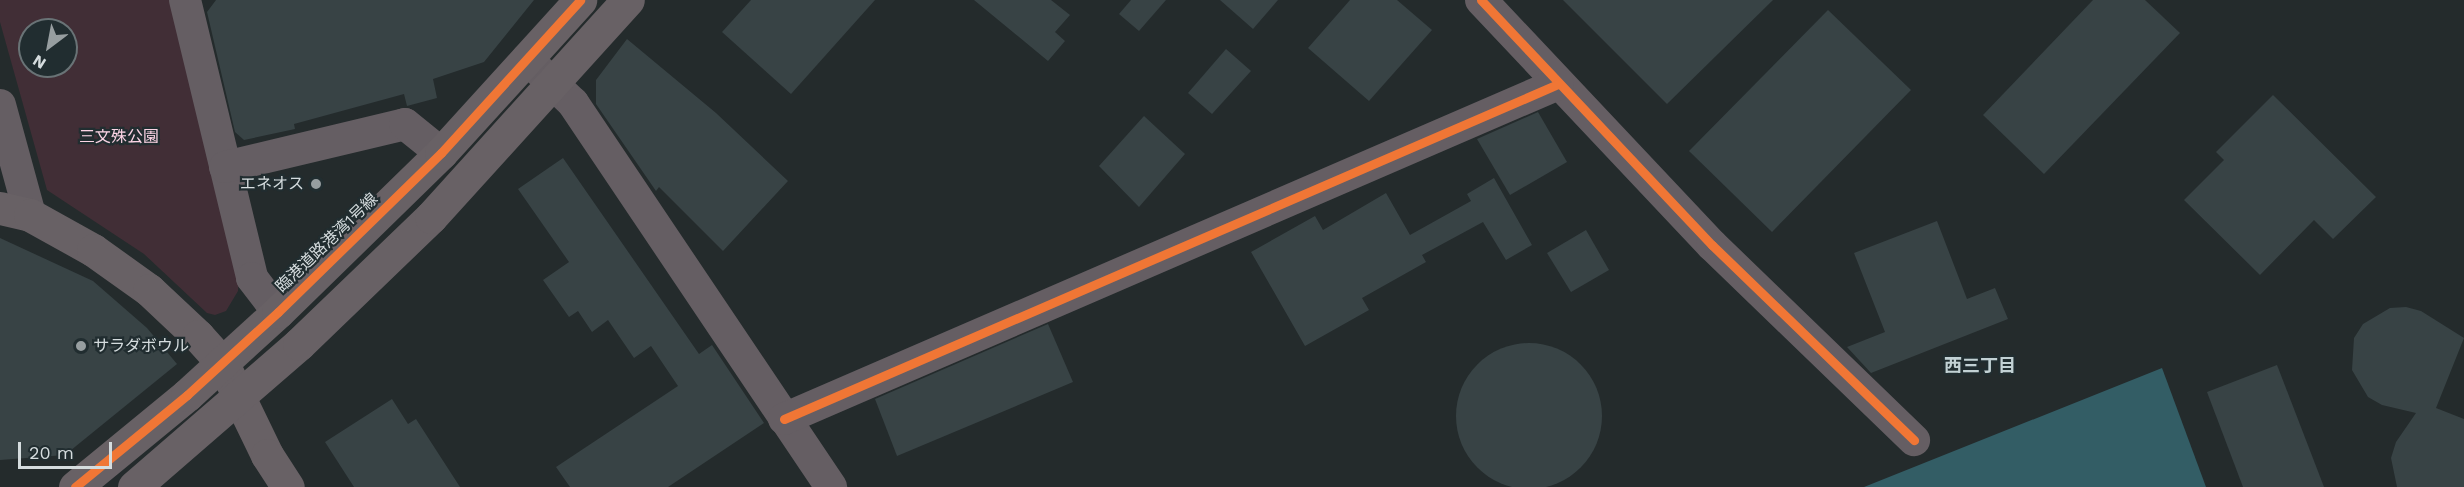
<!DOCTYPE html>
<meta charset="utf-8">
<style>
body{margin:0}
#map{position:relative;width:2464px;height:487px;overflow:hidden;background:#242b2c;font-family:"Work Sans","Noto Sans JP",sans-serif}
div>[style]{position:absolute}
.green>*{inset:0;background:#412e36}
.water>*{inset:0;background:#335d65}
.building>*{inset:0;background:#384345}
.round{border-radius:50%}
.street>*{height:32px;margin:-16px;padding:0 16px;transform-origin:16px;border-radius:16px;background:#655e63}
.secondary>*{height:33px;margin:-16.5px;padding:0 16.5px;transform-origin:16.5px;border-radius:16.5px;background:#686165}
.cycleway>*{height:9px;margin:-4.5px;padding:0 4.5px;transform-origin:4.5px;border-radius:4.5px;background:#f07635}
.dots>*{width:16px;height:16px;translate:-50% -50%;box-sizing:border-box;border:3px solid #212d30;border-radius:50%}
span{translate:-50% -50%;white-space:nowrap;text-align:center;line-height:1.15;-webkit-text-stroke:4.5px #212d30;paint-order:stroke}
.park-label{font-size:16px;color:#fcd4e5}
.poi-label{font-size:16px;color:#d5dcde}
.right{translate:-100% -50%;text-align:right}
.left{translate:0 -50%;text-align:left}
.street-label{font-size:16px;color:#d5dcde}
.neighbourhood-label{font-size:18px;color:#c2d1d4;font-weight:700}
.north{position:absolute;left:18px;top:18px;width:60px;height:60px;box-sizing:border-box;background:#212d30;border:2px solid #697376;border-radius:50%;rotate:212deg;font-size:16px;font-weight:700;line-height:24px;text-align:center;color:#d5dcde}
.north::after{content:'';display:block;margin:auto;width:21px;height:27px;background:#979ea0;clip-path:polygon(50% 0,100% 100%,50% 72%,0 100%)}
.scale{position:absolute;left:18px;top:442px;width:94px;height:27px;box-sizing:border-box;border:3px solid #d5dcde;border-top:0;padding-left:8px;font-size:18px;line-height:21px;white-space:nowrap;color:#d5dcde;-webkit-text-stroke:4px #212d30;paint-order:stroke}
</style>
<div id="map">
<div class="green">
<div style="clip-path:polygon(evenodd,0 0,171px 0,239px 277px,238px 291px,226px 311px,215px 315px,207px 313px,144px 254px,47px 190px,0 22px,0 0,30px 30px,66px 30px,66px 66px,30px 66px,30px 30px)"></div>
</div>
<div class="water">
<div style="clip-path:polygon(2162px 368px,2206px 487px,1864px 487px)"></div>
</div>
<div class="building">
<div style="clip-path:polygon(216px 0,534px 0,484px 62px,433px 79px,437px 98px,407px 106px,404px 94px,294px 124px,295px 129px,244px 140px,235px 132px,207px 12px)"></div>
<div style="clip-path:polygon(751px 0,875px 0,791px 94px,722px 32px)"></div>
<div style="clip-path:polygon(974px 0,1051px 0,1070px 15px,1055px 32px,1065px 41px,1048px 61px)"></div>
<div style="clip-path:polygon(1131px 0,1166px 0,1139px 31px,1119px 14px)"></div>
<div style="clip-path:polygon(1220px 0,1278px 0,1253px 29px)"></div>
<div style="clip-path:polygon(1350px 0,1397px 0,1432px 30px,1369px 101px,1308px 48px)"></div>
<div style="clip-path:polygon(1563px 0,1773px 0,1667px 104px)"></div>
<div style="clip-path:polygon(2093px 0,2145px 0,2180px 33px,2044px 174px,1983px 115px)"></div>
<div style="clip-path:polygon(1828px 10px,1911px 90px,1772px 232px,1689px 151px)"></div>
<div style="clip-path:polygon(627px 39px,716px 113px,788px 181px,723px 251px,659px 187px,656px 191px,596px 104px,596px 80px)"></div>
<div style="clip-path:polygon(1226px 49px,1251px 71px,1212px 114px,1188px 93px)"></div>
<div style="clip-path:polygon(2273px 95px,2376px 197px,2333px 239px,2314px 220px,2260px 275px,2184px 200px,2224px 160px,2216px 152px)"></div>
<div style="clip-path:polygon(1538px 112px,1567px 162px,1510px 195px,1477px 139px)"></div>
<div style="clip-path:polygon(1144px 116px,1185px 154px,1139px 207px,1099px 166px)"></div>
<div style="clip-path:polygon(563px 158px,699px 354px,712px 345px,764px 423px,668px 487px,570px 487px,556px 467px,678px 386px,651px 346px,634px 358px,608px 320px,592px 332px,578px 311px,569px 317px,543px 280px,569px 262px,518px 189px)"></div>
<div style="clip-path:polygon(1494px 178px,1532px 245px,1506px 260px,1483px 222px,1422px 255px,1426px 262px,1362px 298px,1369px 310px,1305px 346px,1251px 252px,1315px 216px,1323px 230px,1386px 193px,1410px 235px,1471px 201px,1467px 194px)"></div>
<div style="clip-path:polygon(1937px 221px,1967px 299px,1995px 288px,2008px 319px,1871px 373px,1847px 347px,1885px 332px,1854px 253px)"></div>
<div style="clip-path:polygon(1586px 230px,1609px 270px,1571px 292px,1547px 253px)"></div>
<div style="clip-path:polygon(0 238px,93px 281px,147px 328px,177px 364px,65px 455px,0 460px)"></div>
<div style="clip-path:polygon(2406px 307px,2421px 311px,2464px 338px,2436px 408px,2464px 419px,2464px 487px,2397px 487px,2391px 458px,2396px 442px,2416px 413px,2382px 405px,2368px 397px,2352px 370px,2354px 338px,2363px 324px,2390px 308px)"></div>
<div style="clip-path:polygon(1048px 324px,1073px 382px,897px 456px,875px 399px)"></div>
<div class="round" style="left:1456px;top:343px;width:146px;height:146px"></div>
<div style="clip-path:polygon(2277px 365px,2324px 487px,2243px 487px,2207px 392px)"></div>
<div style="clip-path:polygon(392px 399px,408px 424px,416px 419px,460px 487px,354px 487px,325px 442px)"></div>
</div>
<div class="street">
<div style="left:185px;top:0;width:286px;rotate:76.4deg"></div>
<div style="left:252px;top:278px;width:43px;rotate:52.6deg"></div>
<div style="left:1481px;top:0;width:337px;rotate:46.7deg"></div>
<div style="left:1712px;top:245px;width:281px;rotate:44deg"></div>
<div style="left:527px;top:59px;width:64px;rotate:43.7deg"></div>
<div style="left:573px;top:103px;width:463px;rotate:56.1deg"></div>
<div style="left:0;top:105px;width:114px;rotate:74.7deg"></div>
<div style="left:225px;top:167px;width:185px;rotate:-13.4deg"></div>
<div style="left:405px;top:124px;width:46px;rotate:38.9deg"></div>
<div style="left:784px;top:419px;width:843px;rotate:-23.4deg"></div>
</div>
<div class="secondary">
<div style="left:0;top:208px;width:31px;rotate:13deg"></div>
<div style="left:30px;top:215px;width:72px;rotate:29.1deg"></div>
<div style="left:93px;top:250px;width:69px;rotate:35.5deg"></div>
<div style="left:149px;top:290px;width:67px;rotate:43.2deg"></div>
<div style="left:198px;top:336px;width:38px;rotate:48deg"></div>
<div style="left:223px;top:364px;width:101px;rotate:64.2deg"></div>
<div style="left:267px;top:455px;width:38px;rotate:57deg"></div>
<div style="left:75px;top:487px;width:145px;rotate:-39.4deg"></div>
<div style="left:187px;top:395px;width:123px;rotate:-42.4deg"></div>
<div style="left:278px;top:312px;width:228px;rotate:-44.3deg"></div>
<div style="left:441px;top:153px;width:207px;rotate:-47.7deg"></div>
<div style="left:134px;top:487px;width:218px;rotate:-40.9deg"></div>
<div style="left:299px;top:344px;width:183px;rotate:-43.9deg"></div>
<div style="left:431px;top:217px;width:293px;rotate:-47.8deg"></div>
</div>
<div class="cycleway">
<div style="left:1481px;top:0;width:337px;rotate:46.7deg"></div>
<div style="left:1712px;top:245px;width:281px;rotate:44deg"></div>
<div style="left:784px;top:419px;width:843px;rotate:-23.4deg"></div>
<div style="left:75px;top:487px;width:145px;rotate:-39.4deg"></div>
<div style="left:187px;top:395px;width:123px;rotate:-42.4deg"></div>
<div style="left:278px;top:312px;width:228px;rotate:-44.3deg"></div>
<div style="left:441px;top:153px;width:207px;rotate:-47.7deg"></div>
</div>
<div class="dots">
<div style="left:316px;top:184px;background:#979ea0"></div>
<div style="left:81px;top:346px;background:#979ea0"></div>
</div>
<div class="park-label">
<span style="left:119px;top:137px">三文殊公園</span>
</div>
<div class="poi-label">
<span class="right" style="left:304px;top:184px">エネオス</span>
<span class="left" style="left:93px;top:346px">サラダボウル</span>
</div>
<div class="street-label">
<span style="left:327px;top:243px;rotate:-44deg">臨港道路港湾1号線</span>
</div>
<div class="neighbourhood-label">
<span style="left:1980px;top:366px">西三丁目</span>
</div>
<div class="north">N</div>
<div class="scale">20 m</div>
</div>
